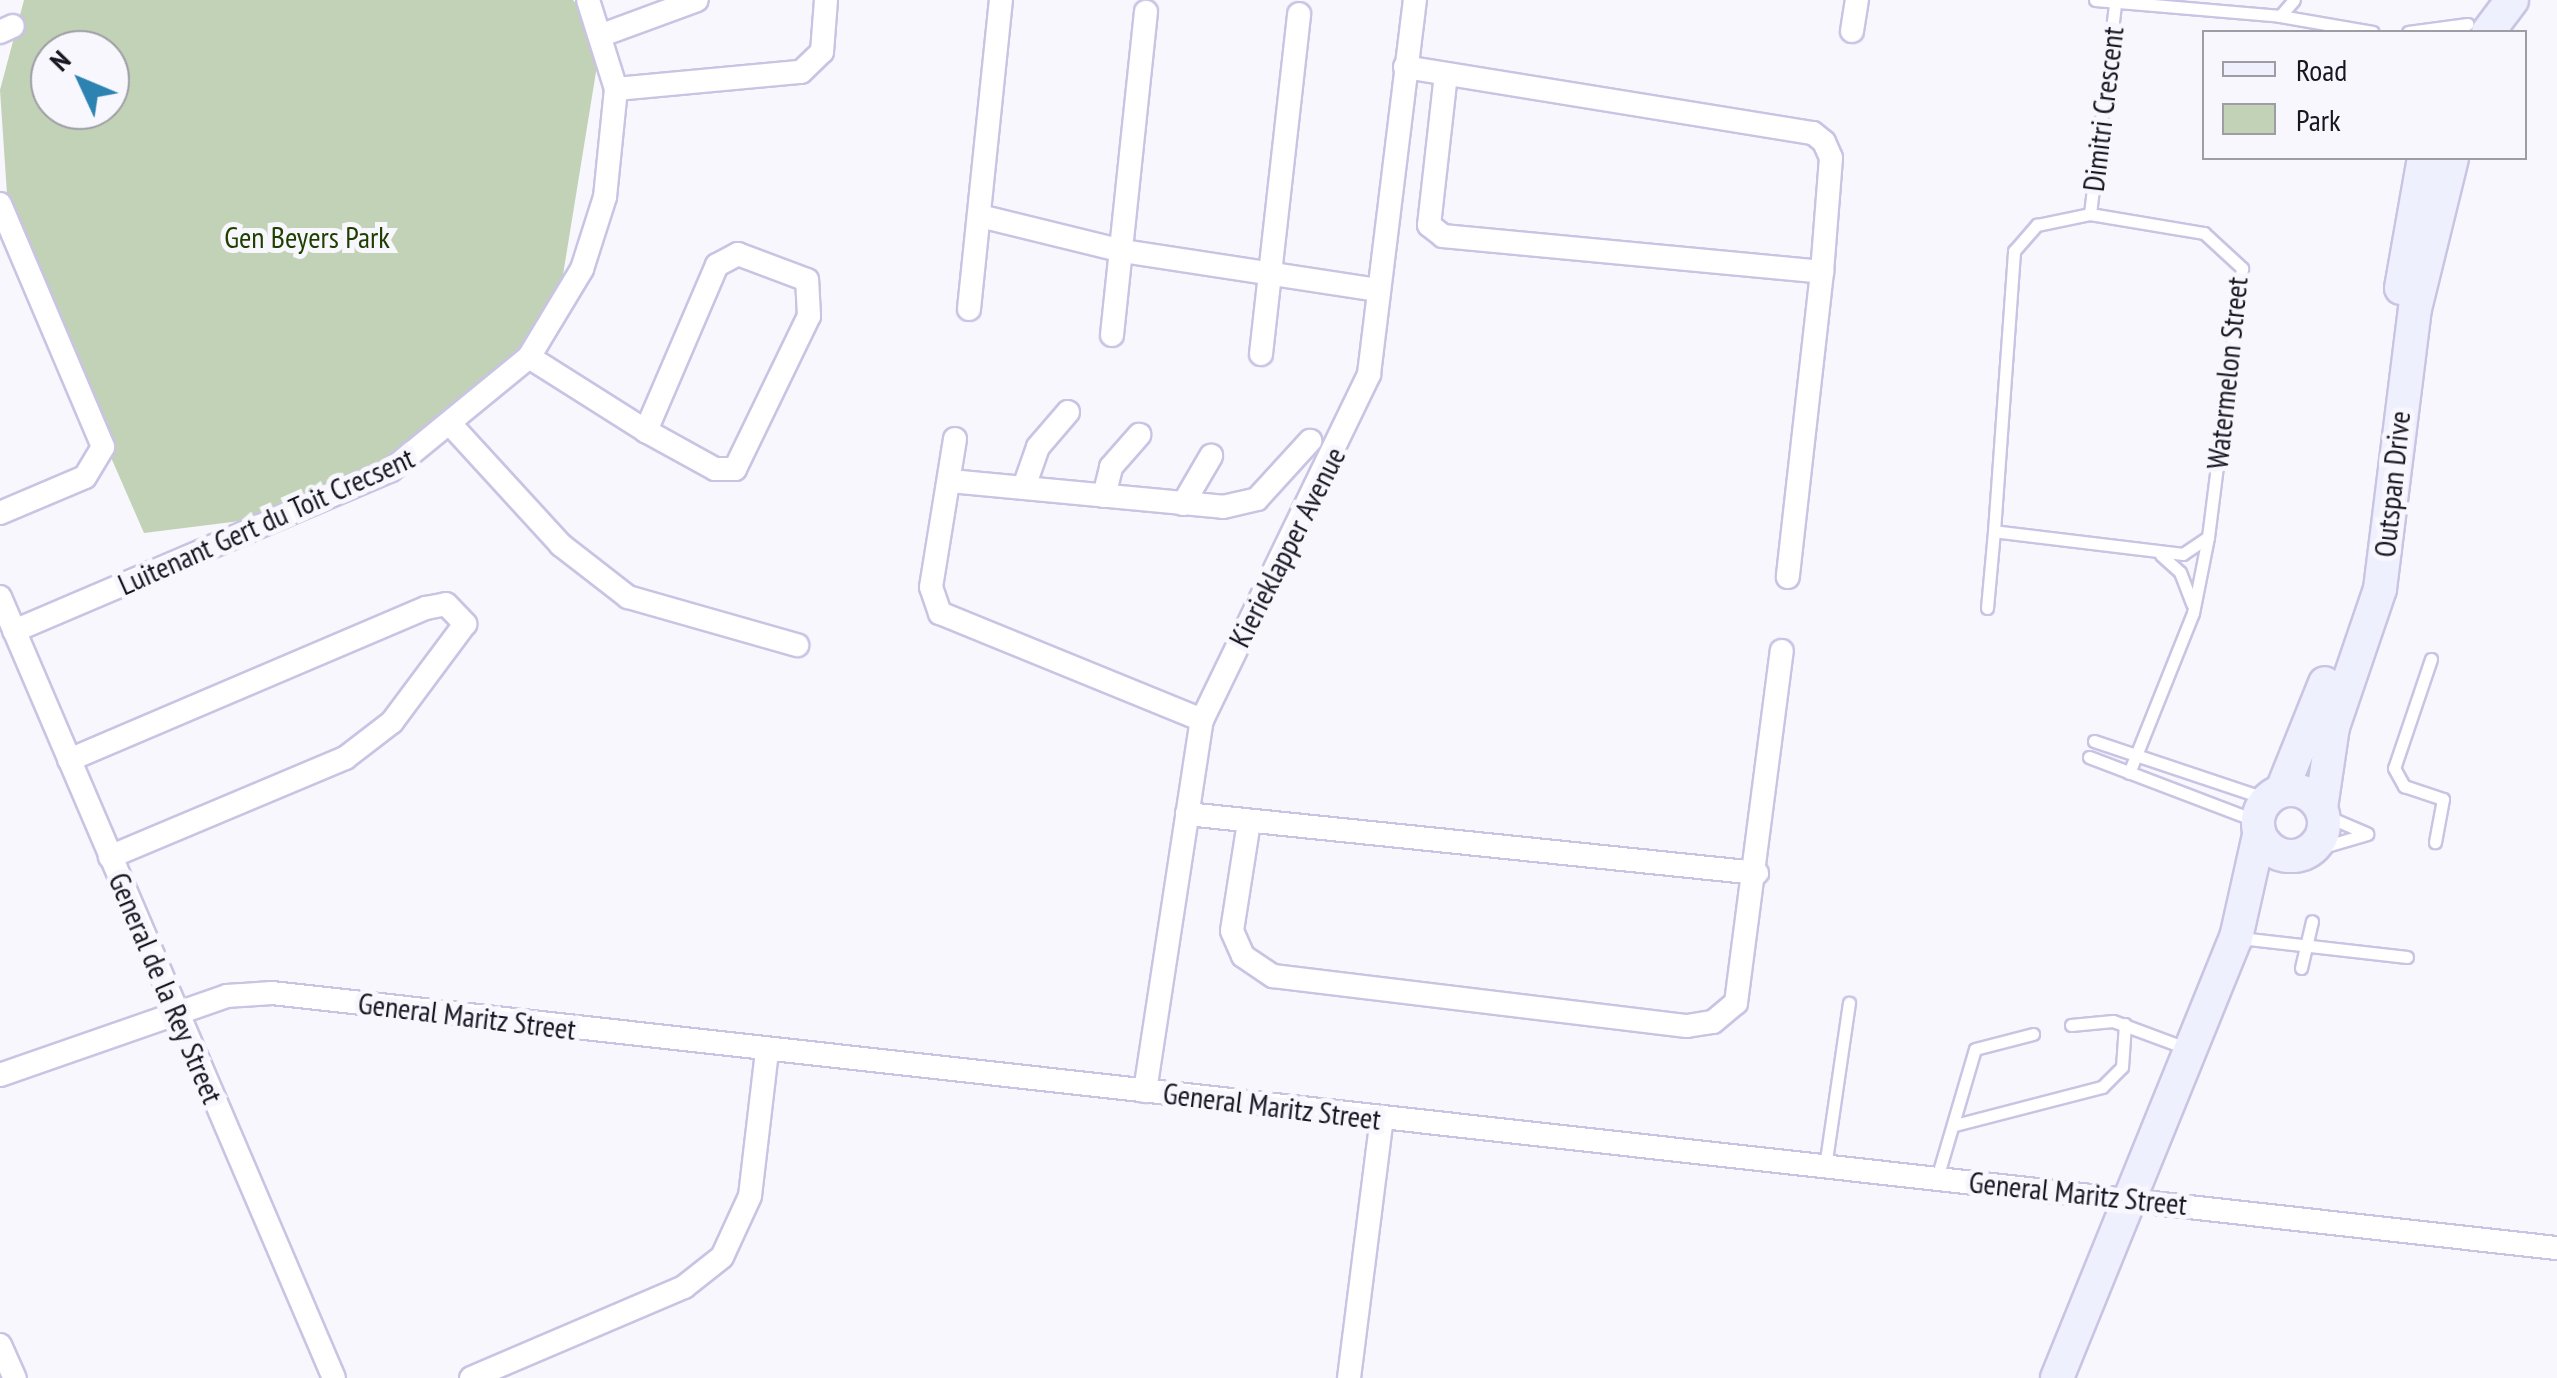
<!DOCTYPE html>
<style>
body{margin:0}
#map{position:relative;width:2557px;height:1378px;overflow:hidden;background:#f8f7fd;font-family:"PT Sans Narrow",sans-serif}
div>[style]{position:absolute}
.green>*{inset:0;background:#c1d2b6}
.roads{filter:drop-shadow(2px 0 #c9c4e3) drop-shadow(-2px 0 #c9c4e3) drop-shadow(0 2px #c9c4e3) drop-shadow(0 -2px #c9c4e3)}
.lane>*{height:11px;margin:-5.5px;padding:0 5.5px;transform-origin:5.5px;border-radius:5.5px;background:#fff}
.street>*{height:22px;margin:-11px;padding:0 11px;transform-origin:11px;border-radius:11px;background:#fff}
.secondary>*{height:32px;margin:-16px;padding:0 16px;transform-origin:16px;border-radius:16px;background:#eff0fd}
.secondary>.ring{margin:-16px;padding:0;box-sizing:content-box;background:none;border:32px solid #eff0fd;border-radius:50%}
span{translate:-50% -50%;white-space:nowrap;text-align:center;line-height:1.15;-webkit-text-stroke:10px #f8f7fd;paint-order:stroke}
.street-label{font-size:30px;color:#181621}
.park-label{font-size:30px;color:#1f3f00}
.legend{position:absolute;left:2202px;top:30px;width:325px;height:130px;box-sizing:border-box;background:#f8f7fd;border:2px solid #9e9da5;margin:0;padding:12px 18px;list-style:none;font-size:30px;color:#181621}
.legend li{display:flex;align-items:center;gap:20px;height:50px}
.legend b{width:50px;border:2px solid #9e9da5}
.north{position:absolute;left:30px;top:30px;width:100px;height:100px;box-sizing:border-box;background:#f8f7fd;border:2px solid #9e9da5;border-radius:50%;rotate:314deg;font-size:28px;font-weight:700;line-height:40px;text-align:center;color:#181621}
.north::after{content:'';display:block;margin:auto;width:35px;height:45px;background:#2c83b2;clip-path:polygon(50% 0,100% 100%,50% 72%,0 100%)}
</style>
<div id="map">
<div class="green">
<div style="clip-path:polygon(evenodd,24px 0,573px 0,602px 35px,556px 318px,425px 450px,287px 515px,144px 533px,9px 224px,0 90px,24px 0,50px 50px,110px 50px,110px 110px,50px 110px,50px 50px)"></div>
</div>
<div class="roads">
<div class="lane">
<div style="left:2095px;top:0;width:186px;rotate:4.9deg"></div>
<div style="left:2280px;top:16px;width:21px;rotate:-49deg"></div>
<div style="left:2280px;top:16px;width:94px;rotate:9.8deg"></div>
<div style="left:2408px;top:32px;width:60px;rotate:-7.7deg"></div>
<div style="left:2090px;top:214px;width:116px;rotate:9.5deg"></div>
<div style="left:2204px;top:233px;width:52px;rotate:42.6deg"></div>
<div style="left:2242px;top:268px;width:271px;rotate:97.2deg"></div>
<div style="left:2208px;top:537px;width:30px;rotate:146deg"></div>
<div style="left:2183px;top:554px;width:190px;rotate:-173.1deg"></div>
<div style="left:1994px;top:531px;width:281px;rotate:-85.9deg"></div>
<div style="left:2014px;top:251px;width:35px;rotate:-49deg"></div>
<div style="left:2037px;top:225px;width:54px;rotate:-11.7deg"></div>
<div style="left:2090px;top:214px;width:211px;rotate:-83.2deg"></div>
<div style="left:2161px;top:555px;width:25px;rotate:42deg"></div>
<div style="left:2180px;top:572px;width:34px;rotate:69deg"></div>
<div style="left:1987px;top:608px;width:77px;rotate:-84.8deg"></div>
<div style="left:2431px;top:659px;width:115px;rotate:108.7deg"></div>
<div style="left:2394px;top:768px;width:21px;rotate:61deg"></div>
<div style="left:2404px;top:786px;width:41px;rotate:18.4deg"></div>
<div style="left:2443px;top:799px;width:44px;rotate:100.5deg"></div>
<div style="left:2094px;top:741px;width:182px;rotate:18.5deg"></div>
<div style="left:2089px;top:757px;width:180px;rotate:20.9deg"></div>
<div style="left:2129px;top:773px;width:172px;rotate:-68.2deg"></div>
<div style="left:2193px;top:613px;width:77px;rotate:-78.8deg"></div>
<div style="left:2324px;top:815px;width:46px;rotate:23.2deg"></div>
<div style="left:2306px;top:852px;width:64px;rotate:-16.4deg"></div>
<div style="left:2240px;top:938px;width:168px;rotate:6.5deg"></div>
<div style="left:2301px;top:968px;width:48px;rotate:-76.8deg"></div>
<div style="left:2071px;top:1025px;width:42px;rotate:-5.4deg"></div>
<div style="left:2113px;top:1021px;width:78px;rotate:20.3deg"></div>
<div style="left:1955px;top:1125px;width:152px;rotate:-14.5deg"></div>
<div style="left:2102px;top:1087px;width:28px;rotate:-45deg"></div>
<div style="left:2122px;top:1067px;width:43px;rotate:-86deg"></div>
<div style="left:1825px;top:1167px;width:166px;rotate:-81.7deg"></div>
<div style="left:1937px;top:1178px;width:134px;rotate:-73.6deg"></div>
<div style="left:1975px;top:1049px;width:60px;rotate:-14.5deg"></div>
</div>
<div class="street">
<div style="left:1852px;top:31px;width:31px;rotate:-81deg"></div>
<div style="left:0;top:32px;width:14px;rotate:-25deg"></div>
<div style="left:602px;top:35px;width:101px;rotate:-20.2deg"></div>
<div style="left:1405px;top:67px;width:413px;rotate:9.2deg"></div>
<div style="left:1813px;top:133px;width:14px;rotate:39deg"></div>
<div style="left:1824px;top:142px;width:17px;rotate:66deg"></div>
<div style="left:1831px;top:158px;width:114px;rotate:94.5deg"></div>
<div style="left:1822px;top:272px;width:307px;rotate:96.4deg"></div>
<div style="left:1446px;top:74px;width:152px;rotate:96.4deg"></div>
<div style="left:1429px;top:225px;width:18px;rotate:38deg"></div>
<div style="left:1443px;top:236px;width:381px;rotate:5.4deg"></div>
<div style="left:616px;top:89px;width:186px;rotate:-5.3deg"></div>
<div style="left:801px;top:72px;width:29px;rotate:-44deg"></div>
<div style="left:822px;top:52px;width:52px;rotate:-85.6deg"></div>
<div style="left:0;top:204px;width:264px;rotate:67deg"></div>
<div style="left:103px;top:447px;width:35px;rotate:121deg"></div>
<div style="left:85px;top:477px;width:92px;rotate:157deg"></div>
<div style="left:980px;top:216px;width:147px;rotate:13.8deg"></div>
<div style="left:1123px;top:251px;width:259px;rotate:8.7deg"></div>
<div style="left:969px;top:309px;width:311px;rotate:-84.1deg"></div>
<div style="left:1112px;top:335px;width:325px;rotate:-84deg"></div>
<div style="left:1261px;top:354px;width:342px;rotate:-83.6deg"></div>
<div style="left:529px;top:357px;width:138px;rotate:32.3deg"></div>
<div style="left:646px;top:431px;width:79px;rotate:28.8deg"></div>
<div style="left:715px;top:469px;width:20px"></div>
<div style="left:735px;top:469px;width:170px;rotate:-64.2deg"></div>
<div style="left:809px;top:316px;width:36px;rotate:-93deg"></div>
<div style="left:807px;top:280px;width:74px;rotate:-159.4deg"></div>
<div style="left:738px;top:254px;width:24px;rotate:152deg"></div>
<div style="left:717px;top:265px;width:181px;rotate:113.2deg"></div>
<div style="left:453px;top:427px;width:160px;rotate:47.5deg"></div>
<div style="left:561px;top:545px;width:85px;rotate:37.8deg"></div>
<div style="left:628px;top:597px;width:176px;rotate:15.9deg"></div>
<div style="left:955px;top:439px;width:150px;rotate:99.2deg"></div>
<div style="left:931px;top:587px;width:28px;rotate:71deg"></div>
<div style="left:940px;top:613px;width:283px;rotate:22.2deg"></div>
<div style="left:950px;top:481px;width:274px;rotate:5.4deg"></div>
<div style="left:1223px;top:507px;width:35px;rotate:-13deg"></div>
<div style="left:1257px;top:499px;width:79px;rotate:-47.6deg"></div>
<div style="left:1024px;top:487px;width:42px;rotate:-70.7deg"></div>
<div style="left:1038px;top:447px;width:46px;rotate:-49.4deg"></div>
<div style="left:1104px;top:496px;width:30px;rotate:-76deg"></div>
<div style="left:1111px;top:467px;width:43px;rotate:-48.8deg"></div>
<div style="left:1183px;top:504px;width:56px;rotate:-59.7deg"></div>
<div style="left:0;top:597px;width:849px;rotate:66.85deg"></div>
<div style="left:14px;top:631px;width:410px;rotate:-23.1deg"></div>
<div style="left:391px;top:470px;width:178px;rotate:-39.3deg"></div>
<div style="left:529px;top:357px;width:103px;rotate:-58.9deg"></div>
<div style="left:582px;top:269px;width:76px;rotate:-72.3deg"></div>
<div style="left:605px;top:197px;width:109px;rotate:-84.2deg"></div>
<div style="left:616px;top:89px;width:93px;rotate:-107.5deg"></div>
<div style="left:69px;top:760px;width:388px;rotate:-23.1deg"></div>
<div style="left:426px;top:608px;width:20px;rotate:-11deg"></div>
<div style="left:446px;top:604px;width:28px;rotate:46deg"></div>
<div style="left:465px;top:624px;width:122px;rotate:126.7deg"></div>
<div style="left:392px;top:722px;width:59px;rotate:142.5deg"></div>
<div style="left:345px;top:758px;width:255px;rotate:157.2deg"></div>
<div style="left:1187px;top:814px;width:573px;rotate:5.91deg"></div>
<div style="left:1249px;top:822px;width:110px;rotate:98.9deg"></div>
<div style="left:1232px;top:931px;width:27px;rotate:66deg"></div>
<div style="left:1243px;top:956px;width:36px;rotate:34deg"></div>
<div style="left:1273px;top:976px;width:417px;rotate:6.9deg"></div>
<div style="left:1687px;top:1026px;width:26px;rotate:-9deg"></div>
<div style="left:1713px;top:1022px;width:30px;rotate:-40deg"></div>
<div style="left:1736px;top:1003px;width:355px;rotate:-82.6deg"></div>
<div style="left:0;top:1075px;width:240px;rotate:-19.2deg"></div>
<div style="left:227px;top:996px;width:45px;rotate:-3.8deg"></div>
<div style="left:272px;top:993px;width:2299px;rotate:6.37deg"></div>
<div style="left:1145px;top:1091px;width:375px;rotate:-81.3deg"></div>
<div style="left:1202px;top:720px;width:384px;rotate:-64.2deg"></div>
<div style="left:1369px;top:374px;width:377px;rotate:-83deg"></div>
<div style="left:0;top:1345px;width:36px;rotate:66deg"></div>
<div style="left:471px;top:1378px;width:232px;rotate:-23.1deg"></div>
<div style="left:684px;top:1287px;width:48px;rotate:-38.3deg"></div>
<div style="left:722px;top:1257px;width:67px;rotate:-65.3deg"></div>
<div style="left:750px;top:1196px;width:146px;rotate:-83.3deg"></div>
<div style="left:1349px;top:1378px;width:262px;rotate:-82.8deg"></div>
</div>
<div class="secondary">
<div style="left:2488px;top:32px;width:40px;rotate:-53deg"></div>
<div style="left:2401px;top:288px;width:132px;rotate:-80deg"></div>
<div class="ring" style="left:2258px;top:790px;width:34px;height:34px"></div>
<div style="left:2282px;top:790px;width:115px;rotate:-68.1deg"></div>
<div style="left:2321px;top:808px;width:82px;rotate:-81.6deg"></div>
<div style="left:2333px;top:727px;width:146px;rotate:-71.2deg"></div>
<div style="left:2380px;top:589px;width:282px;rotate:-82.9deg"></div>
<div style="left:2415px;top:309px;width:155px;rotate:-76.2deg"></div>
<div style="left:2057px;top:1378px;width:475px;rotate:-67.9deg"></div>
<div style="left:2236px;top:938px;width:106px;rotate:-77.4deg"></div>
</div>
</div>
<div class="street-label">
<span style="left:2103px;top:109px;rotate:-83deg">Dimitri Crescent</span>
<span style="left:2227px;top:373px;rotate:-84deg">Watermelon Street</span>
<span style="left:2392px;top:484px;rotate:-84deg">Outspan Drive</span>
<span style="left:266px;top:521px;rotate:-24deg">Luitenant Gert du Toit Crecsent</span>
<span style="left:1287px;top:547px;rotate:-63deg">Kierieklapper Avenue</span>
<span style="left:166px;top:988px;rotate:67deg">General de la Rey Street</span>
<span style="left:467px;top:1016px;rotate:7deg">General Maritz Street</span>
<span style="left:1272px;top:1106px;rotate:7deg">General Maritz Street</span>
<span style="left:2078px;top:1193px;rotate:6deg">General Maritz Street</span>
</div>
<div class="park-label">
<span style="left:307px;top:237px">Gen Beyers Park</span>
</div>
<ul class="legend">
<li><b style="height:12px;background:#eff0fd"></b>Road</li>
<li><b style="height:28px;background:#c1d2b6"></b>Park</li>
</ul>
<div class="north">N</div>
</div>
